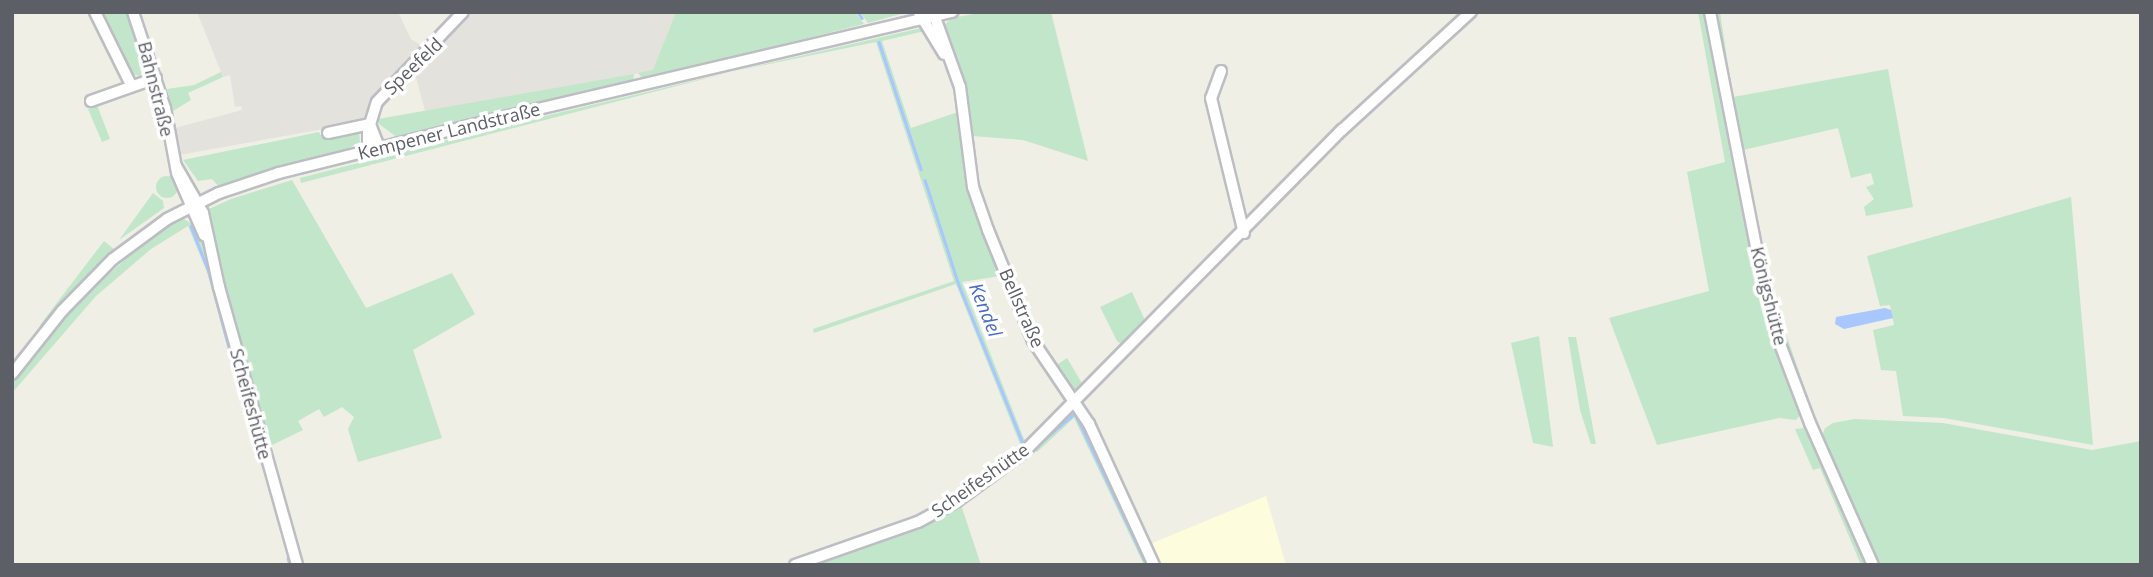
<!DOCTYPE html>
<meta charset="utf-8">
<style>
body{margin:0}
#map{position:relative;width:2153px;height:577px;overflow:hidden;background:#efefe5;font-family:"Open Sans",sans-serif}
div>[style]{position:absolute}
.commercial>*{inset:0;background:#fdfcdc}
.industrial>*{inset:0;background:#e3e2dd}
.green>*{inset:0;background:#c2e6ca}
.round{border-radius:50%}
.water>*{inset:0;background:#a7c7fe}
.stream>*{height:2.5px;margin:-1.25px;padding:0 1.25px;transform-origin:1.25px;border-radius:1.25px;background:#a7c7fe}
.roads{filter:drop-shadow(2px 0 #bdbec4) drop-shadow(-2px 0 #bdbec4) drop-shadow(0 2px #bdbec4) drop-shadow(0 -2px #bdbec4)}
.minor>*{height:10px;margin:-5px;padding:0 5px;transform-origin:5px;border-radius:5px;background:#fff}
span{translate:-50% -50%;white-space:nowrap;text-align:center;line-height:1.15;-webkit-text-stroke:7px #fff;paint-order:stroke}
.street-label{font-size:18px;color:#5d5f66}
.water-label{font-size:19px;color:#496cc2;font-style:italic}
.frame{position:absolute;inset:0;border:14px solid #5d5f66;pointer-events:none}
</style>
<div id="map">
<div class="commercial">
<div style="clip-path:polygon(1266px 496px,1286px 565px,1159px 565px,1150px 544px)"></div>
</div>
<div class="industrial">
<div style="clip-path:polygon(197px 12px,398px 12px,411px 39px,425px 48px,379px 92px,365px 117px,329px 128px,179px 155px,175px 128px,242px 110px,241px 106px,235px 107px,230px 75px,223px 77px)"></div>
<div style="clip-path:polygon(469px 12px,676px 12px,653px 71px,425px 111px,414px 70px)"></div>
</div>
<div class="green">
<div style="clip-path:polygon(98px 12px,126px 12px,146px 67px,140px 76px,131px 74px)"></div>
<div style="clip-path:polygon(676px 12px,855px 12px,864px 24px,643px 79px,638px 73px,653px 70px)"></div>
<div style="clip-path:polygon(860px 12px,908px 12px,868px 23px)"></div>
<div style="clip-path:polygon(984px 12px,1051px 12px,1088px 161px,1023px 140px,972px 136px,963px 83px,942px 27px,952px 18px)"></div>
<div style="clip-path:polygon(1698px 12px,1705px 12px,1748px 228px,1802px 413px,1796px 420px,1779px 418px,1657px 445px,1609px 318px,1709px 291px,1687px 172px,1725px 162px)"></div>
<div style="clip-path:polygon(1715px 12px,1720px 12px,1733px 97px,1888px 69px,1913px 207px,1866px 216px,1864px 207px,1874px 199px,1866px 187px,1874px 184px,1871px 173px,1851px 178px,1838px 128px,1743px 150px,1775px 302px,1815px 418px,1784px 338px,1760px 248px)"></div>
<div style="clip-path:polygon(921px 28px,925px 31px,882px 41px,911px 128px,958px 112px,969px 193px,1000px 276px,962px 282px,1024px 439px,1032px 443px,1027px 447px,1020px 444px,956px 284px,814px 333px,813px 329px,954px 281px,876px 42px,735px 71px)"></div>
<div style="clip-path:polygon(221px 72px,223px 77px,188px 93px,191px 100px,173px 111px,167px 89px,194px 85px)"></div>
<div style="clip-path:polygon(731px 72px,301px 183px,300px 178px,490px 129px)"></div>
<div style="clip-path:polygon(634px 74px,633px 82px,398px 138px,379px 124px,378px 119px)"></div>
<div style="clip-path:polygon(591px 102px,479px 129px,407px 149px,498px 122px)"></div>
<div style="clip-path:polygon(97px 105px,110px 139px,102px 142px,88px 109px)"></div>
<div style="clip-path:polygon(359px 131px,360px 142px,347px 149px,218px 186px,212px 179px,198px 181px,183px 160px,319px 132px,322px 138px)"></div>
<div style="clip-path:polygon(395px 150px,392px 153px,301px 175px,311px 170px)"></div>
<div class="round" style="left:156px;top:176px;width:22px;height:22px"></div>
<div style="clip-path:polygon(292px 180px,366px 308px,452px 273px,475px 314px,413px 350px,442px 438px,358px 462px,348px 429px,354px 417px,342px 407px,324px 417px,319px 409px,298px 421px,303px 430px,266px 448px,292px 565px,260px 453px,256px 453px,207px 272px,188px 226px,151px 249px,96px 296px,12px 393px,12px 381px,80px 299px,151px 237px,182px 218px,192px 224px,209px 209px,231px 199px)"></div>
<div style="clip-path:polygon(153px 193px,163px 201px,164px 208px,119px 240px)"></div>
<div style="clip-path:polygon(2071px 197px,2093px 445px,1944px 418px,1903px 416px,1896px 371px,1881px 370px,1873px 330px,1894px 325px,1890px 305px,1880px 306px,1867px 256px)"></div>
<div style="clip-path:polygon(104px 241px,115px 250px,44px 327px,40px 325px)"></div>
<div style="clip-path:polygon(1132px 292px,1148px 327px,1127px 348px,1117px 341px,1100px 307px)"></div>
<div style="clip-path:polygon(1539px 336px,1553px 447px,1533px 443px,1511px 343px)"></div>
<div style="clip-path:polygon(1568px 337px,1576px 337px,1596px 444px,1591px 444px,1580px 410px)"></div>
<div style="clip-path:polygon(1067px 358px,1086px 390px,1077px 397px,1055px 366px)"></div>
<div style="clip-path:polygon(1076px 411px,1101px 458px,1150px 565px,1144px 565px,1074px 418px,1037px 452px,1032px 449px)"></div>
<div style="clip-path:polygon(1855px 419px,1943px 423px,2092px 450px,2141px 441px,2141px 565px,1879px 565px,1821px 439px,1825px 428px,1833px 423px)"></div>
<div style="clip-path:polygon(1806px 428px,1810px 431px,1868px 565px,1861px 565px,1820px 468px,1813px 470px,1795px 429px)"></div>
<div style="clip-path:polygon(960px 502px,981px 565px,804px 565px)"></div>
</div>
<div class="water">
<div style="clip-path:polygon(1885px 308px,1891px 310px,1893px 318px,1844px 329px,1835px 324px,1836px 317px)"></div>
</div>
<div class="stream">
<div style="left:858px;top:12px;width:7px;rotate:56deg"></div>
<div style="left:879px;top:42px;width:134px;rotate:71.7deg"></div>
<div style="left:925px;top:180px;width:110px;rotate:72.1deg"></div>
<div style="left:959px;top:285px;width:168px;rotate:68deg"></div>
<div style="left:1022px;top:441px;width:7px;rotate:34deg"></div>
<div style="left:191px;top:226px;width:49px;rotate:68.6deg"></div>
<div style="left:209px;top:272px;width:186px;rotate:75.1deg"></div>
<div style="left:1034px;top:448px;width:54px;rotate:-40.5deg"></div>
<div style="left:1075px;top:413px;width:168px;rotate:64.7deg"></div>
<div style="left:288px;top:558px;width:7px;rotate:74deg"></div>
</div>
<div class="roads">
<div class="minor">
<div style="left:95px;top:12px;width:81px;rotate:63.7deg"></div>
<div style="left:133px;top:12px;width:101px;rotate:71.6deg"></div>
<div style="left:165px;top:108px;width:66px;rotate:79.5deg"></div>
<div style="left:177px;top:173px;width:68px;rotate:66.5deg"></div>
<div style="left:933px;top:12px;width:80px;rotate:70.2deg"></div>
<div style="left:960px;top:87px;width:101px;rotate:82.6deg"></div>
<div style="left:973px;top:187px;width:46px;rotate:70.8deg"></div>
<div style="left:988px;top:230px;width:120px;rotate:67.9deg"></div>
<div style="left:1033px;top:341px;width:100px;rotate:56deg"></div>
<div style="left:1089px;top:424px;width:155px;rotate:65.3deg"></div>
<div style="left:1710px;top:12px;width:275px;rotate:78.9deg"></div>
<div style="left:1763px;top:282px;width:64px;rotate:74.7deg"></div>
<div style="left:1780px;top:344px;width:85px;rotate:69.2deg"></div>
<div style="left:1810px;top:423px;width:155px;rotate:66.1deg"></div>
<div style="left:919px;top:13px;width:48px;rotate:58.6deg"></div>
<div style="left:1221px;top:71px;width:29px;rotate:110deg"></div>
<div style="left:1211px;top:98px;width:139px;rotate:76.3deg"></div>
<div style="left:91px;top:101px;width:69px;rotate:-19.5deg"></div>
<div style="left:370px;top:124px;width:26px;rotate:69deg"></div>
<div style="left:328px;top:133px;width:43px;rotate:-12.1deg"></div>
<div style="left:368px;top:151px;width:20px;rotate:-90deg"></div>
<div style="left:368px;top:131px;width:30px;rotate:-73deg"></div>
<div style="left:377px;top:102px;width:124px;rotate:-46.3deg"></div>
<div style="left:176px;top:166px;width:54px;rotate:60.1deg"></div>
<div style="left:203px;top:213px;width:76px;rotate:77.8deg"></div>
<div style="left:219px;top:287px;width:289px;rotate:74.3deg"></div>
<div style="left:12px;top:374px;width:80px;rotate:-51.6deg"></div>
<div style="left:62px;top:311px;width:73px;rotate:-45.6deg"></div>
<div style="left:113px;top:259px;width:67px;rotate:-36.5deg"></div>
<div style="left:167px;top:219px;width:58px;rotate:-26.6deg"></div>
<div style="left:219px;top:193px;width:63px;rotate:-18.4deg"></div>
<div style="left:279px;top:173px;width:214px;rotate:-14deg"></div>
<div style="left:487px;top:121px;width:478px;rotate:-13.2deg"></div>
<div style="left:795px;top:565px;width:130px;rotate:-19.3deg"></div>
<div style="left:918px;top:522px;width:44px;rotate:-28.3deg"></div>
<div style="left:957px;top:501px;width:83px;rotate:-36.2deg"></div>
<div style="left:1024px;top:452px;width:453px;rotate:-45.4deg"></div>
<div style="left:1342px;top:130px;width:175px;rotate:-42.5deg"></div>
</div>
</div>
<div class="street-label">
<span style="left:413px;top:66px;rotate:-44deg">Speefeld</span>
<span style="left:156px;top:89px;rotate:76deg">Bahnstraße</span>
<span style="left:449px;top:131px;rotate:-14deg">Kempener Landstraße</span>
<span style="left:1769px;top:296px;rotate:76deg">Königshütte</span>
<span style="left:1022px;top:308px;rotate:66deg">Bellstraße</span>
<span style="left:251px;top:404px;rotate:75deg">Scheifeshütte</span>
<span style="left:980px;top:480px;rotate:-35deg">Scheifeshütte</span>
</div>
<div class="water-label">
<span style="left:985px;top:310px;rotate:68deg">Kendel</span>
</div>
<div class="frame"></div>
</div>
